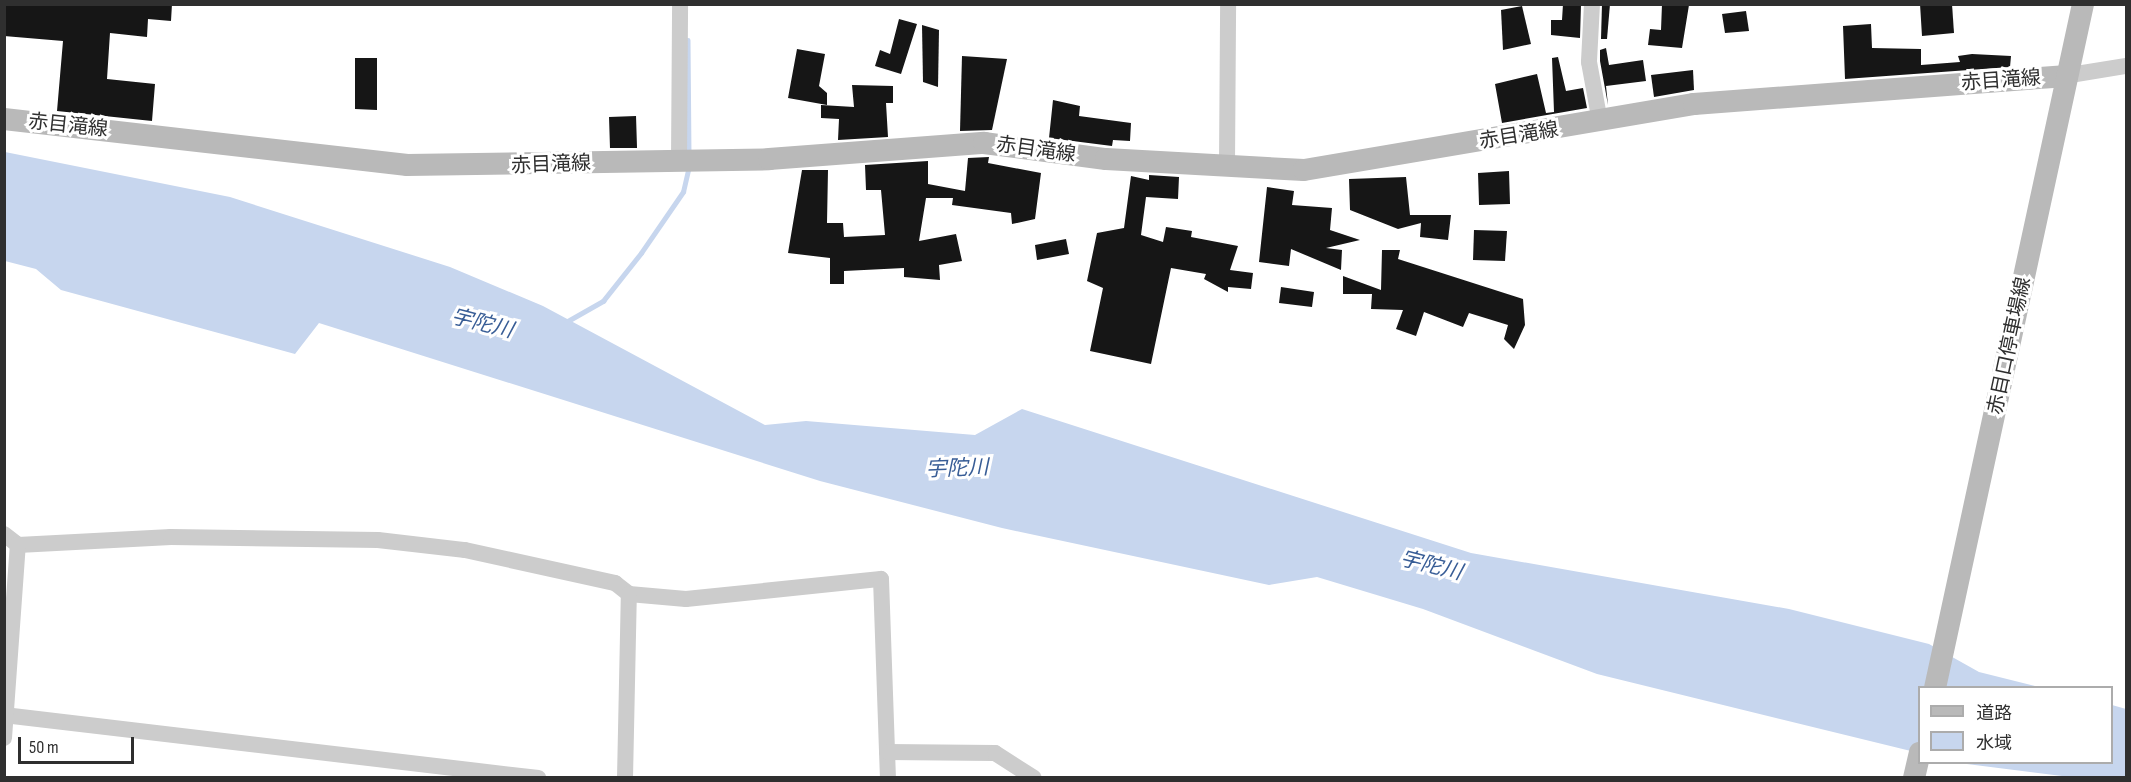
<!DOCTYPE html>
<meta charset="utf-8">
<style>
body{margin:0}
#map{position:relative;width:2131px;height:782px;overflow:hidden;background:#fff;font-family:"Sofia Sans Condensed","Noto Sans JP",sans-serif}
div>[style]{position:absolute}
.water>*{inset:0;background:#c7d6ee}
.stream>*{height:4.5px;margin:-2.25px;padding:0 2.25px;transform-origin:2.25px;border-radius:2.25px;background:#c7d6ee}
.building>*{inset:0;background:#161616}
.street>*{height:16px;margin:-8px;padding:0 8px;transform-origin:8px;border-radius:8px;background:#ccc}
.secondary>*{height:22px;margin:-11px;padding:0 11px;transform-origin:11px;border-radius:11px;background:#b9b9b9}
span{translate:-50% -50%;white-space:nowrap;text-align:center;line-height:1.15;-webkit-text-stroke:6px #fff;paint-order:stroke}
.street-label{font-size:20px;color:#2f2f2f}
.water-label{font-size:21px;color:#385d96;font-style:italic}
.frame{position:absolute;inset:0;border:6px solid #2f2f2f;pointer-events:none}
.legend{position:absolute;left:1918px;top:686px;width:195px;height:78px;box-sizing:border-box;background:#fff;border:2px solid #acacac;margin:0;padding:8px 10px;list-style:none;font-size:18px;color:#2f2f2f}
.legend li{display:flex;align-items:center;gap:12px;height:30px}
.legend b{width:30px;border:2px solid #acacac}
.scale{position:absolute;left:18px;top:737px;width:116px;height:27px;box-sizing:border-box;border:3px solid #2f2f2f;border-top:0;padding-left:8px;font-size:18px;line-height:21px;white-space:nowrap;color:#2f2f2f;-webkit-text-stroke:4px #fff;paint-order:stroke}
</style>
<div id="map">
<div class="water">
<div style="clip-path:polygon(5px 152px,230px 197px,450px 267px,543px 306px,765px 425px,806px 421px,975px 435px,1022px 409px,1471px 553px,1789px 609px,1929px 644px,1979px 672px,2039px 687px,1920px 688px,1919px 753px,1597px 674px,1423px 609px,1317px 577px,1269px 585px,1002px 528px,820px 481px,319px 323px,295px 354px,61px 290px,36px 269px,5px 261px)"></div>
<div style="clip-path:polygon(2112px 705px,2126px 709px,2126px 777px,2070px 777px,1959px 763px,2112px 762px)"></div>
</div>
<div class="stream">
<div style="left:688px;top:40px;width:115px;rotate:89.5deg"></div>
<div style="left:566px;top:322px;width:43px;rotate:-29.6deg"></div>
<div style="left:603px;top:301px;width:61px;rotate:-51.6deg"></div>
<div style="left:641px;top:253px;width:74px;rotate:-55.5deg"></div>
<div style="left:683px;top:192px;width:27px;rotate:-77deg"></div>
</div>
<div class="building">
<div style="clip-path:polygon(4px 4px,172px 4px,171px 21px,148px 19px,147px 37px,110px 33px,107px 79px,155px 84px,152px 121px,57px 111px,63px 41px,4px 36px)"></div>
<div style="clip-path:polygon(1563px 4px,1581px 5px,1580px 38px,1551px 35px,1551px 20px,1562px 20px)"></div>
<div style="clip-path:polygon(1602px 4px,1610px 4px,1607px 39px,1601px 39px)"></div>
<div style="clip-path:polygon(1662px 4px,1689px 5px,1682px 48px,1648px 45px,1650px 29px,1661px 30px)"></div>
<div style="clip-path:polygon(1920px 4px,1952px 4px,1954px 33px,1922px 36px)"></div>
<div style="clip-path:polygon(1522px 6px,1531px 44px,1503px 50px,1501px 10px)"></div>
<div style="clip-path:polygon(1746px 11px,1749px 31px,1725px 33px,1722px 14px)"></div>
<div style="clip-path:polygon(899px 19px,917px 24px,901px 74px,875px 66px,880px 50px,890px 54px)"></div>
<div style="clip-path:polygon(1871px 24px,1872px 48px,1921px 49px,1921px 65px,1960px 62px,1958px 56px,1972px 54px,2011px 56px,2010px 67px,1845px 79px,1843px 26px)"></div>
<div style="clip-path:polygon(922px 25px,939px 30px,938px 87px,923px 82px)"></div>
<div style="clip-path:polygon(1606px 48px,1609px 65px,1643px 60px,1646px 81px,1606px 86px,1608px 105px,1600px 61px,1600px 50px)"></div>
<div style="clip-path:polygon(797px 49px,825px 54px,819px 86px,827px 93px,827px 105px,788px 98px)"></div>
<div style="clip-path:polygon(962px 56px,1007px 59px,992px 130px,960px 131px)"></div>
<div style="clip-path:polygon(1558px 57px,1566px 91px,1583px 88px,1587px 108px,1502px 123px,1495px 84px,1537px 74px,1546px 113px,1554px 112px,1552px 58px)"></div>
<div style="clip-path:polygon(355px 58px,377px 58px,377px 110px,355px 109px)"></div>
<div style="clip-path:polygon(1693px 70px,1694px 90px,1654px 97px,1651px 75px)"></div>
<div style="clip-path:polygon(852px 85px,893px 86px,893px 103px,886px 103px,888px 137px,838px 140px,839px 119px,821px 118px,821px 105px,854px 107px)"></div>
<div style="clip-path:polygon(1053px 100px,1080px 106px,1079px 116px,1131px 123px,1130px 141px,1113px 140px,1112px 146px,1049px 138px)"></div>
<div style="clip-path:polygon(636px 116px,637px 148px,610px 148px,609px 117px)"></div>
<div style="clip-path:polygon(989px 157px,988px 163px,1041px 173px,1035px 219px,1012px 224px,1011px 213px,952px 205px,953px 198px,926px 198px,919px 241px,956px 234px,962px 261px,939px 265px,940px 280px,904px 277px,904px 268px,844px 271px,844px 284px,830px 284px,830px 258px,788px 253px,802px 170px,828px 170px,827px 223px,843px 223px,844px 237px,885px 235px,881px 190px,866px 190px,865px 165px,928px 161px,928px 184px,965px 191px,968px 158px)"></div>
<div style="clip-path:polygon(1509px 171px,1510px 204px,1479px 205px,1478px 173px)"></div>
<div style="clip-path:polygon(1149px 175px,1179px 177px,1178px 199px,1146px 197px,1141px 235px,1163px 242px,1166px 227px,1192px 231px,1191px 237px,1238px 246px,1230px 270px,1253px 273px,1251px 289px,1228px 287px,1228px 292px,1204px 279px,1206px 274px,1171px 268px,1151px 364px,1090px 351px,1103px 288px,1087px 281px,1097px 233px,1124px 228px,1131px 176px,1149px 180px)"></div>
<div style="clip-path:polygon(1406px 177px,1410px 215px,1451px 215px,1448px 240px,1420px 237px,1421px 223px,1398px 229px,1350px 210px,1349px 179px)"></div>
<div style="clip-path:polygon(1267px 187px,1294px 191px,1292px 205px,1332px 208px,1330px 230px,1360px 240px,1326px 248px,1342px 250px,1341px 270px,1291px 249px,1289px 266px,1259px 262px)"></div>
<div style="clip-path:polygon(1474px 230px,1507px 231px,1505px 261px,1473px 260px)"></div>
<div style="clip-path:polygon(1066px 239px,1069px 254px,1037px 260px,1035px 245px)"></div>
<div style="clip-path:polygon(1382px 250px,1400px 250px,1398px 259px,1523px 299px,1525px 325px,1514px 349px,1504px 339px,1508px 325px,1469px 313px,1463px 327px,1424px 312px,1416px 336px,1396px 329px,1403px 310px,1371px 309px,1372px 294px,1343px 294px,1343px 276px,1381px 290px)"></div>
<div style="clip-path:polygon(1281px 287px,1314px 292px,1312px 307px,1279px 303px)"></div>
</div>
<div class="street">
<div style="left:1592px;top:4px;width:58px;rotate:93deg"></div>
<div style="left:1589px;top:62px;width:61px;rotate:79.6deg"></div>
<div style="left:2064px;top:76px;width:63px;rotate:-9.2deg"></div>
<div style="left:679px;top:160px;width:156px;rotate:-89.6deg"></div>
<div style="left:1227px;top:164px;width:160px;rotate:-89.6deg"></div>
<div style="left:4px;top:534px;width:18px;rotate:38deg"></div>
<div style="left:18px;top:545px;width:153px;rotate:-3deg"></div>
<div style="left:171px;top:537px;width:207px;rotate:0.8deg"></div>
<div style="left:378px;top:540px;width:88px;rotate:6.6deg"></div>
<div style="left:465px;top:550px;width:154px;rotate:12.4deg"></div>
<div style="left:615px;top:583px;width:18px;rotate:38deg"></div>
<div style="left:629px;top:594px;width:57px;rotate:5deg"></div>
<div style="left:686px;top:599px;width:196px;rotate:-5.9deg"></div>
<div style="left:881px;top:579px;width:199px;rotate:88deg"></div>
<div style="left:4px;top:715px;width:538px;rotate:6.73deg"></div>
<div style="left:4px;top:738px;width:194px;rotate:-85.9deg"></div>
<div style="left:887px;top:752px;width:108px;rotate:0.5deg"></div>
<div style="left:995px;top:753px;width:46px;rotate:32.7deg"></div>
<div style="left:625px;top:778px;width:184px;rotate:-88.8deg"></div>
</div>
<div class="secondary">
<div style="left:4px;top:119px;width:406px;rotate:6.5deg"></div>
<div style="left:407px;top:165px;width:362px;rotate:-0.9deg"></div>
<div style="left:769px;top:159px;width:216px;rotate:-4.3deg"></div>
<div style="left:984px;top:143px;width:123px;rotate:7.5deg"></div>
<div style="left:1106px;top:159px;width:198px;rotate:3.2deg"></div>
<div style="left:1304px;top:170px;width:396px;rotate:-9.6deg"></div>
<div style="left:1694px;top:104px;width:371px;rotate:-4.3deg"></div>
<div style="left:1935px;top:688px;width:700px;rotate:-77.79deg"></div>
<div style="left:1914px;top:778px;width:26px;rotate:-77deg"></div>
</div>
<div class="street-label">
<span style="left:2001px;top:81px;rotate:-4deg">赤目滝線</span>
<span style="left:68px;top:126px;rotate:6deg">赤目滝線</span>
<span style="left:1519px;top:136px;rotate:-9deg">赤目滝線</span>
<span style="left:1036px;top:150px;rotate:8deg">赤目滝線</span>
<span style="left:551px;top:165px;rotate:-2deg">赤目滝線</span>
<span style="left:2010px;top:346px;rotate:-78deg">赤目口停車場線</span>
</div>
<div class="water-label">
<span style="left:482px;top:324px;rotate:14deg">宇陀川</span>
<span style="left:957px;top:469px;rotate:-2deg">宇陀川</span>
<span style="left:1431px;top:566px;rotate:14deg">宇陀川</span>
</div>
<div class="frame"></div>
<ul class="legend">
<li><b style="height:8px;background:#b9b9b9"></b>道路</li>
<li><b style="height:16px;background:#c7d6ee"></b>水域</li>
</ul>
<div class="scale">50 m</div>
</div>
